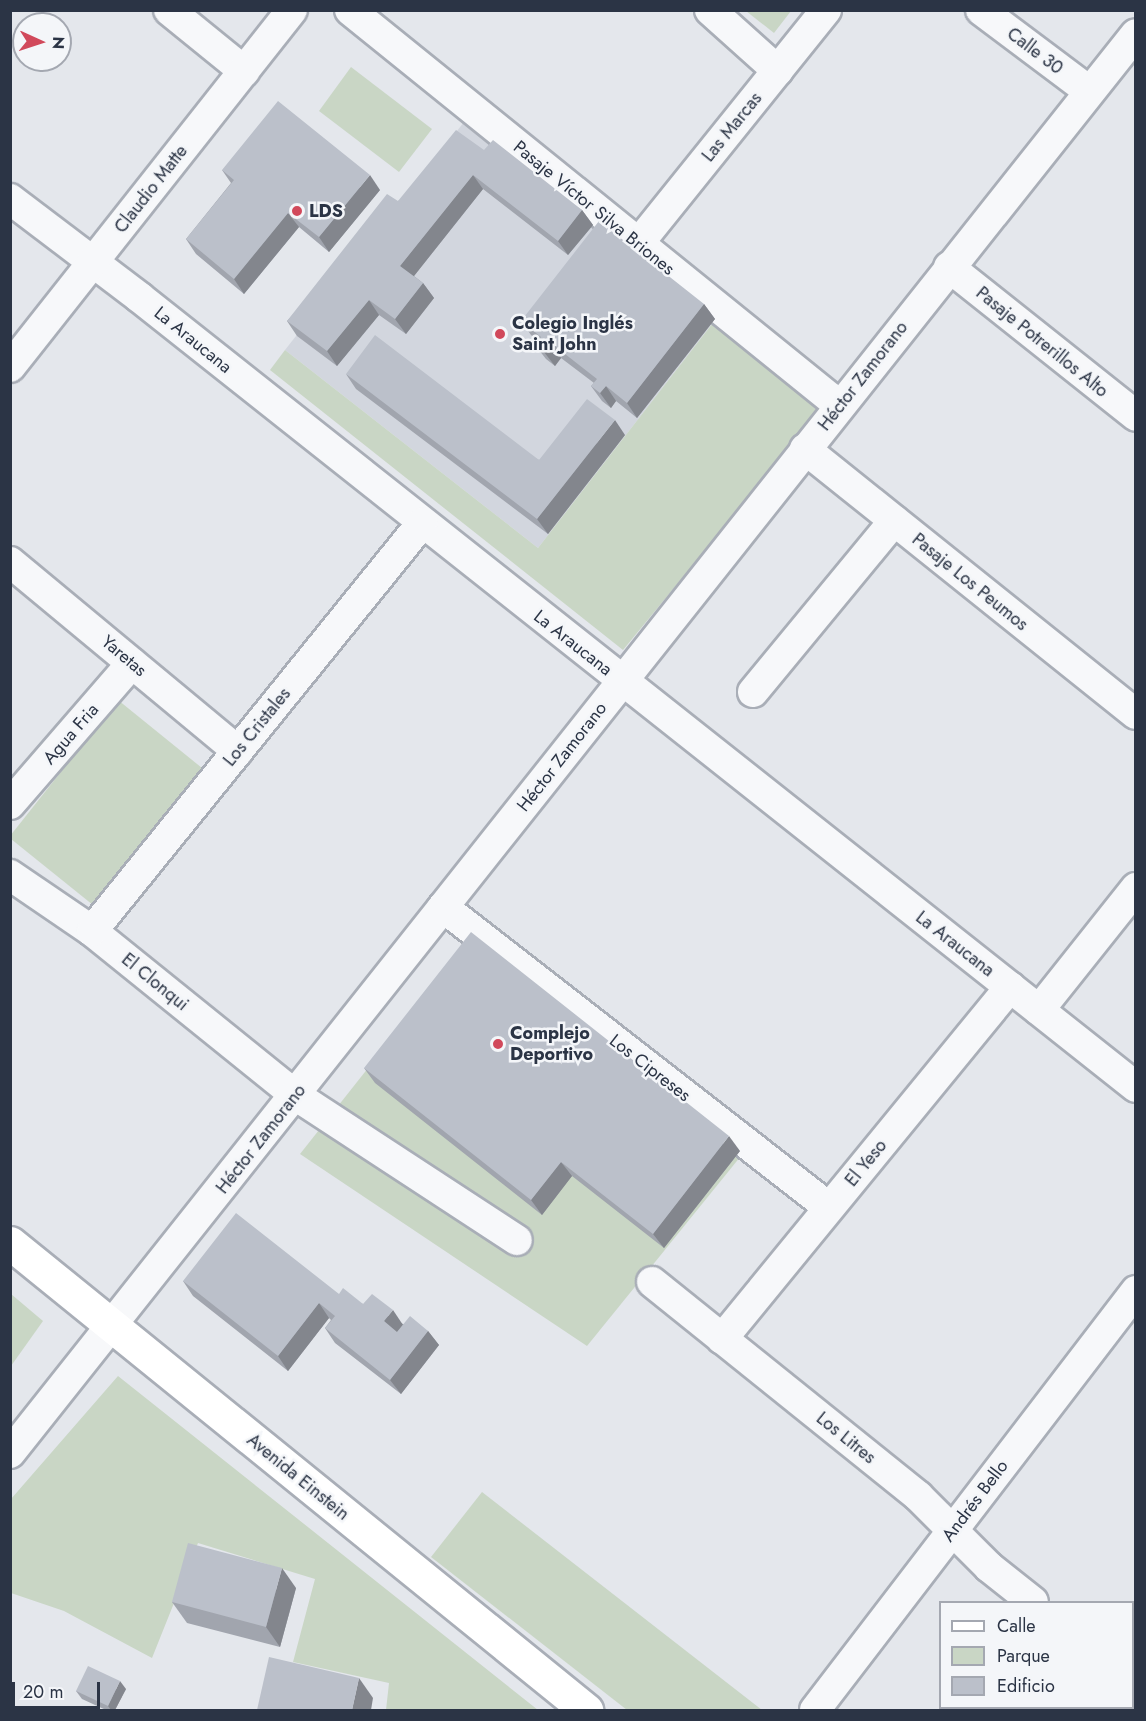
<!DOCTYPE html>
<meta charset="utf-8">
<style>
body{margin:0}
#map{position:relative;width:1146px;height:1721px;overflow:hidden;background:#e4e7ec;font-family:Jost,sans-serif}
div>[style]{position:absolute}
.built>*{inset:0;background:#d2d6de}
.green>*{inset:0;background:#c9d6c5}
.roads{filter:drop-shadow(2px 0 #a9aeb7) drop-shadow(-2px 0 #a9aeb7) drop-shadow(0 2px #a9aeb7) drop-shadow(0 -2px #a9aeb7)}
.minor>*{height:30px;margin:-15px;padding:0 15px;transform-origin:15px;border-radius:15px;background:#f7f8fa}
.major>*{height:33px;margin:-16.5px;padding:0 16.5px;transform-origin:16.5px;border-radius:16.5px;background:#fff}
.wall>*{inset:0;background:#a1a5ae}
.shaded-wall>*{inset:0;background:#83868d}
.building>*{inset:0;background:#bbc0ca}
.dots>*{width:16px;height:16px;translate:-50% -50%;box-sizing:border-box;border:3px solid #f4f6f9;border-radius:50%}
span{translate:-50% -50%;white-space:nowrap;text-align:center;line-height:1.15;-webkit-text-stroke:5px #f4f6f9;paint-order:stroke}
.street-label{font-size:18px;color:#2b3445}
.poi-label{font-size:18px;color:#2b3445;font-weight:700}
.left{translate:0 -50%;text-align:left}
.frame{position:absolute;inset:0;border:12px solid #2b3445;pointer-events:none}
.legend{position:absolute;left:939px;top:1601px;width:195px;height:108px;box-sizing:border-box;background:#f4f6f9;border:2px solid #a4a8b1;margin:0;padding:8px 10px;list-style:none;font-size:18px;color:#2b3445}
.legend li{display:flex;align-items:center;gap:12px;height:30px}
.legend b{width:30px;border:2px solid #a4a8b1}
.north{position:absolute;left:12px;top:12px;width:60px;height:60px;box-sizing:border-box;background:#f4f6f9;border:2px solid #a4a8b1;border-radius:50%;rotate:93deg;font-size:16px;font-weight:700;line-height:24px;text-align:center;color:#2b3445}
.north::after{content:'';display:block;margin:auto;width:21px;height:27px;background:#d1495b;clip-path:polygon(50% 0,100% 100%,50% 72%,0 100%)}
.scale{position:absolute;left:12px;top:1682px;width:88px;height:27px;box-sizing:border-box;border:3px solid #2b3445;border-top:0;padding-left:8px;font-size:18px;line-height:21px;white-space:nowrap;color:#2b3445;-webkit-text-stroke:4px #f4f6f9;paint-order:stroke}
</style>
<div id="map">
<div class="built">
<div style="clip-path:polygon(464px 122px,716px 319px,538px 548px,285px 350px)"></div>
</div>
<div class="green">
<div style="clip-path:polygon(746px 11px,791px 11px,774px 33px)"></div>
<div style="clip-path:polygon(351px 67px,432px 129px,399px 172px,319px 111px)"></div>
<div style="clip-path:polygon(716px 319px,825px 404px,623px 650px,270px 370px,285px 350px,538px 548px)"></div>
<div style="clip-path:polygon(118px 700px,202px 768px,93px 905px,11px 839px,10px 836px)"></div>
<div style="clip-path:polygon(471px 938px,745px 1151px,587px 1346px,300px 1154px)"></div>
<div style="clip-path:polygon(11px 1294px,43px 1321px,11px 1366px)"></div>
<div style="clip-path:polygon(118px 1376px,538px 1710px,386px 1710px,389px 1683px,293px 1662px,315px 1579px,198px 1543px,152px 1658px,64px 1611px,11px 1593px,11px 1499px)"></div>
<div style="clip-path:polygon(482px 1492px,762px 1710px,627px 1710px,431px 1557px)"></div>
</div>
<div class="roads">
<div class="minor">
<div style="left:169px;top:10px;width:97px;rotate:39.1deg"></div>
<div style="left:350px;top:10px;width:629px;rotate:38.93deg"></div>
<div style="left:710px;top:10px;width:91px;rotate:41.9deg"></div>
<div style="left:981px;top:10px;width:135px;rotate:36.9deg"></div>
<div style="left:10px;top:199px;width:162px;rotate:37.2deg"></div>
<div style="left:139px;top:297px;width:1272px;rotate:38.39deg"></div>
<div style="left:638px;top:244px;width:300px;rotate:-51.2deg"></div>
<div style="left:949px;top:267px;width:239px;rotate:38.5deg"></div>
<div style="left:10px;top:367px;width:455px;rotate:-51.7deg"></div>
<div style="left:805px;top:449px;width:424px;rotate:38.7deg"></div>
<div style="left:10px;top:562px;width:296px;rotate:39.7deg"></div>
<div style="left:753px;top:692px;width:222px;rotate:-50.5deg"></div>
<div style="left:10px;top:804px;width:186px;rotate:-49.1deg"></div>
<div style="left:10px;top:875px;width:99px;rotate:34.3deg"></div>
<div style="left:92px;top:931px;width:261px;rotate:38.9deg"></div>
<div style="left:295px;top:1095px;width:265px;rotate:33.2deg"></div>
<div style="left:443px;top:907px;width:489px;rotate:37.9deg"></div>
<div style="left:92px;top:931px;width:525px;rotate:-51.03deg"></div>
<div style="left:1039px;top:1010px;width:156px;rotate:-51.5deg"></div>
<div style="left:652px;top:1282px;width:341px;rotate:38.8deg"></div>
<div style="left:918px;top:1496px;width:100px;rotate:45deg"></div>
<div style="left:989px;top:1567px;width:56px;rotate:38.5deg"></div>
<div style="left:722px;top:1339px;width:455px;rotate:-50.7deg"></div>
<div style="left:10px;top:1453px;width:1811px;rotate:-51.57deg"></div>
<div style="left:1132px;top:1683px;width:5px;rotate:37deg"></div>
<div style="left:815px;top:1710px;width:528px;rotate:-52.54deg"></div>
</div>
<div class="major">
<div style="left:10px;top:1243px;width:742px;rotate:39.03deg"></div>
</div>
</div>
<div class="wall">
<div style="clip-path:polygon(484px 150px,582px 210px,593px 225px,568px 255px,483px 189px,414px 276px,423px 283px,434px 298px,406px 334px,379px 315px,337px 366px,297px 336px,287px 321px,398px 201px)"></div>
<div style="clip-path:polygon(222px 170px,380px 190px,329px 252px,299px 227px,244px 294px,196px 254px,186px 239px,231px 183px)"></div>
<div style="clip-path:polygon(704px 304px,715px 319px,637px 418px,616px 401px,611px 408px,602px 401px,591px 386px,594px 383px,561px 358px,555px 366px,546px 359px,535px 345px,538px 341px,531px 335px,521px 321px)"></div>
<div style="clip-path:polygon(346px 374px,539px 460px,625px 435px,548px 534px,356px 389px)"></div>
<div style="clip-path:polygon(364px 1068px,740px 1151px,664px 1248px,572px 1176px,542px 1215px,375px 1083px)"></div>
<div style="clip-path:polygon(183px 1281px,339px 1294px,363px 1304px,403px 1324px,428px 1331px,439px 1345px,401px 1394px,335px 1343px,325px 1328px,331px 1320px,329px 1318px,288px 1371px,193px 1296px)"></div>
<div style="clip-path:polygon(296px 1588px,280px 1647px,187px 1623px,172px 1602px)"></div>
<div style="clip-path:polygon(126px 1689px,115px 1710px,106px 1710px,82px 1699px,76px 1691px)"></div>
</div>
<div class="shaded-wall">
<div style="clip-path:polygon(370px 175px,380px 190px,329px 252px,319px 237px)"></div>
<div style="clip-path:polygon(473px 175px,483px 189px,410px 281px,400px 266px)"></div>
<div style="clip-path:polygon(582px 210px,593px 225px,568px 255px,558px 241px)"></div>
<div style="clip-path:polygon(288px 213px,299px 227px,244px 294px,234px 279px)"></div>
<div style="clip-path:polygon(423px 283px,434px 298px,406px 334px,395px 319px)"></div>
<div style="clip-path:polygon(369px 300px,379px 315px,337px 366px,327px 351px)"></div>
<div style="clip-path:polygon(704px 304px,715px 319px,637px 418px,627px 403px)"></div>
<div style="clip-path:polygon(551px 343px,561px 358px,555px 366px,544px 352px)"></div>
<div style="clip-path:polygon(606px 386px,616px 401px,611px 408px,600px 393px)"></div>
<div style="clip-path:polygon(615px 420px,625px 435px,548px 534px,537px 519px)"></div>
<div style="clip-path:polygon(729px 1136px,740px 1151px,664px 1248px,653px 1234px)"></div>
<div style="clip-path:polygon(561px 1162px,572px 1176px,542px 1215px,531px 1200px)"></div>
<div style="clip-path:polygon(319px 1303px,329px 1318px,288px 1371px,278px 1356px)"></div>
<div style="clip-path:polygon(393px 1310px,403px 1325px,394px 1336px,384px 1321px)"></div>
<div style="clip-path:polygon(428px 1331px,439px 1345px,401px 1394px,390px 1380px)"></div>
<div style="clip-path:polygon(282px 1568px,296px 1588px,280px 1647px,266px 1627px)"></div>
<div style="clip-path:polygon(359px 1678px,373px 1698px,371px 1710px,352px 1710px)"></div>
<div style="clip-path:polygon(120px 1681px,126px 1689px,115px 1710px,111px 1710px,108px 1706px)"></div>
</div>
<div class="building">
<div style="clip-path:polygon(278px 101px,370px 175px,319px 237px,288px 213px,234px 279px,186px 239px,234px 180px,222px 170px)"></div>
<div style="clip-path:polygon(456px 130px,484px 150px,493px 140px,582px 210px,558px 241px,473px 175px,400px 266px,423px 283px,395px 319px,369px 300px,327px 351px,287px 321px,387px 194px,398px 201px)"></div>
<div style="clip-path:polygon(599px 221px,704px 304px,627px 403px,606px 386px,600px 393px,591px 386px,597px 379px,551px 343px,544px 352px,535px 345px,541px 337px,521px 321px)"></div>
<div style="clip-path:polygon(375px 335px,539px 460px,587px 399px,615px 420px,537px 519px,346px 374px)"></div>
<div style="clip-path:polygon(471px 932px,729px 1136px,653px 1234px,561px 1162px,531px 1200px,364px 1068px)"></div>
<div style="clip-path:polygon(236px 1213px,339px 1294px,343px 1288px,363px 1304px,372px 1294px,393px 1310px,384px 1321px,397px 1332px,410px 1316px,428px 1331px,390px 1380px,325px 1328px,335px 1316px,319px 1303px,278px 1356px,183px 1281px)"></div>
<div style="clip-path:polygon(188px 1543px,282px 1568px,266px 1627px,172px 1602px)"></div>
<div style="clip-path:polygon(269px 1657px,359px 1678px,352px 1710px,257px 1710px)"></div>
<div style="clip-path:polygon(88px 1666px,120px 1681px,108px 1706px,76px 1691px)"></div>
</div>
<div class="dots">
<div style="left:297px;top:211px;background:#d1495b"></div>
<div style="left:500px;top:334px;background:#d1495b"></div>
<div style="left:498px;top:1044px;background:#d1495b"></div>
</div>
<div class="street-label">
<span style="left:1035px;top:51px;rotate:37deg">Calle 30</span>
<span style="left:732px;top:127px;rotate:-51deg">Las Marcas</span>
<span style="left:151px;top:189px;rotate:-52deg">Claudio Matte</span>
<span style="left:594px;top:208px;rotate:39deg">Pasaje Víctor Silva Briones</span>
<span style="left:193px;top:340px;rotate:39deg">La Araucana</span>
<span style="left:1042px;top:342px;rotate:39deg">Pasaje Potrerillos Alto</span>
<span style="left:863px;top:376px;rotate:-52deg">Héctor Zamorano</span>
<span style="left:970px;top:582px;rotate:39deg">Pasaje Los Peumos</span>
<span style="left:573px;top:643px;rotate:38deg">La Araucana</span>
<span style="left:124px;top:656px;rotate:40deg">Yaretas</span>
<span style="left:257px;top:727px;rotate:-51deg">Los Cristales</span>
<span style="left:71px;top:734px;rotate:-49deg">Agua Fria</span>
<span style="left:562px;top:757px;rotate:-52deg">Héctor Zamorano</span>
<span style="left:955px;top:944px;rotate:38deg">La Araucana</span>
<span style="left:155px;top:982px;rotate:39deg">El Clonqui</span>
<span style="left:650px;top:1068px;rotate:38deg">Los Cipreses</span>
<span style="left:261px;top:1139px;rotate:-52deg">Héctor Zamorano</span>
<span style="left:866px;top:1163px;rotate:-51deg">El Yeso</span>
<span style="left:846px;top:1438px;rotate:39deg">Los Litres</span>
<span style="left:298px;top:1477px;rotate:39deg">Avenida Einstein</span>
<span style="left:975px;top:1501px;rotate:-53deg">Andrés Bello</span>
</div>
<div class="poi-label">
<span class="left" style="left:309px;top:211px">LDS</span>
<span class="left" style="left:512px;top:334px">Colegio Inglés<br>Saint John</span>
<span class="left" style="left:510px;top:1044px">Complejo<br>Deportivo</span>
</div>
<div class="frame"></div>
<ul class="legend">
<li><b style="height:8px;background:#fff"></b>Calle</li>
<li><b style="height:16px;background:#c9d6c5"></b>Parque</li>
<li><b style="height:16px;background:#bbc0ca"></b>Edificio</li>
</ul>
<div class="north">N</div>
<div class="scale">20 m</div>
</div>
